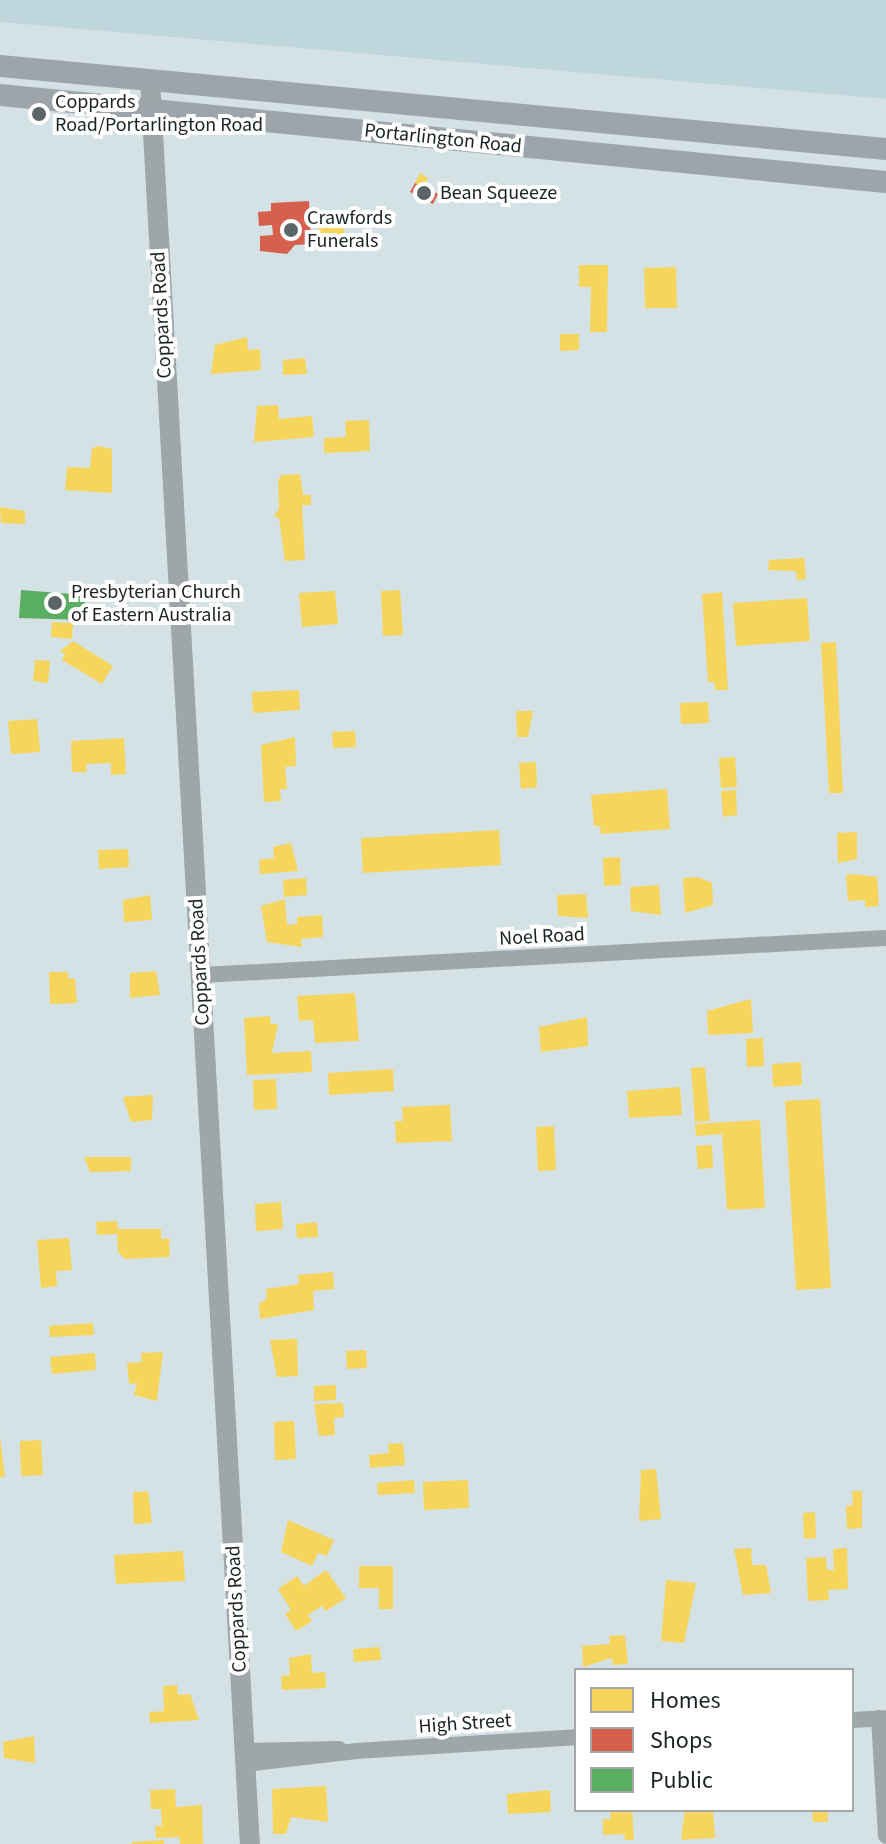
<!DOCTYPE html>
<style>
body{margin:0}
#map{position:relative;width:886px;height:1844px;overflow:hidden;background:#d5e2e5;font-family:"Source Sans 3",sans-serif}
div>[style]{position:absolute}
.built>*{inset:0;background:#c0d6dd}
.homes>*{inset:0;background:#f6d55c}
.shops>*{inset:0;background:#d6604d}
.public>*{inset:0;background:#5aae61}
.minor>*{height:16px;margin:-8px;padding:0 8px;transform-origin:8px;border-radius:8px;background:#9ea6aa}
.tertiary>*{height:20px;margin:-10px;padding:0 10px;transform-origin:10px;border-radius:10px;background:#9ea6aa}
.secondary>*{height:22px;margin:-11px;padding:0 11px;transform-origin:11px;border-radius:11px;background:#9da5aa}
.dots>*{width:22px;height:22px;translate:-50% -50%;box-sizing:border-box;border:4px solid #fff;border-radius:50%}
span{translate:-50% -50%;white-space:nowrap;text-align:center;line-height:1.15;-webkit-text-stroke:8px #fff;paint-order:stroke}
.poi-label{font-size:20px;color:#1a2225}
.left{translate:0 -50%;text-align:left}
.street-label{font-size:20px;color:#1a2225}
.legend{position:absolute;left:574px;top:1668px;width:280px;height:144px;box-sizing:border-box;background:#fff;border:2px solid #a3a7a8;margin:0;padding:10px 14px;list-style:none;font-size:24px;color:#1a2225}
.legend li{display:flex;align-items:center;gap:16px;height:40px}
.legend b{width:40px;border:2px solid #a3a7a8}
</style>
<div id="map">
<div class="built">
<div style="clip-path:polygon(0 0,886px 0,886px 99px,0 22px)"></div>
</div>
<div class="homes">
<div style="clip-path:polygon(420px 173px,428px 178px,423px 187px,415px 183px)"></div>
<div style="clip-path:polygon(344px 226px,345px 246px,319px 247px,318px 228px)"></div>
<div style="clip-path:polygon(579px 265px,608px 265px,607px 332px,590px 332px,591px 287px,579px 287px)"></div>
<div style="clip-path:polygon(676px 267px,677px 308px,645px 308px,644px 268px)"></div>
<div style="clip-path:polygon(560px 334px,579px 334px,579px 350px,560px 351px)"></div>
<div style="clip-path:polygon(247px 337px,248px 350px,260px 349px,261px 370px,211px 374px,215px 345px)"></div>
<div style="clip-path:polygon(305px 358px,307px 374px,283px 375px,283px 360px)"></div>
<div style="clip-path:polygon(278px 405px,279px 419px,312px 416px,314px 437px,254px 442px,257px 406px)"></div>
<div style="clip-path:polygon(369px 420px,370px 451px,324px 453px,324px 438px,346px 437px,345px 421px)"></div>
<div style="clip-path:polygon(99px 446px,112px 449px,112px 493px,65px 490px,67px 467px,90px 468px,92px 448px)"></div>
<div style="clip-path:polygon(300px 474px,303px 495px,311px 495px,311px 505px,302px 505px,305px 560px,285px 561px,279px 518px,274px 516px,279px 508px,278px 481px,281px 475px)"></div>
<div style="clip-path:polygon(0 507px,25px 511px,25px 524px,1px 523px)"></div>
<div style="clip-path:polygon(804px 558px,806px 579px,797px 580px,796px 571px,768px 570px,769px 560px)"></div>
<div style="clip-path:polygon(400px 590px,403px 635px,383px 636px,381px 591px)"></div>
<div style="clip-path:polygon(335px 591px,338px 624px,302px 627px,299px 593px)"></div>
<div style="clip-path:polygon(722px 592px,728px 690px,715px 690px,714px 682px,708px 682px,702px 594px)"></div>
<div style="clip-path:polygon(807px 598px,810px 641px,736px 646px,733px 603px)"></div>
<div style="clip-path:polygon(52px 622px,73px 623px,72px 639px,51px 637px)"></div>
<div style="clip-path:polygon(73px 641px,113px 666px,102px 684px,62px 660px,65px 654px,60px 651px)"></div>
<div style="clip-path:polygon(836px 642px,843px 793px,829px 793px,821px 643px)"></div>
<div style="clip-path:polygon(35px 660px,50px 661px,48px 683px,33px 681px)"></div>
<div style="clip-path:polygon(299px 690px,300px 710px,253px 713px,252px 692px)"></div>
<div style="clip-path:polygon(708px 702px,709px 723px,681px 724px,680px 703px)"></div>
<div style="clip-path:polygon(516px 711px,533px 711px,528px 737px,517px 737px)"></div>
<div style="clip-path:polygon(37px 719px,40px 752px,11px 754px,8px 721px)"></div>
<div style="clip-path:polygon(355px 731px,356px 747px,333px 748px,332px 732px)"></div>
<div style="clip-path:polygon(295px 737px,296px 766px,285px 767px,287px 789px,280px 789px,281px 801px,264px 802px,261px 745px)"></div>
<div style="clip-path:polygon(124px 738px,126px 774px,111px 775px,111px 763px,86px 764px,87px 772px,72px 772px,71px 741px)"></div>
<div style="clip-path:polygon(735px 757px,737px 787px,721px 788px,719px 758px)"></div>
<div style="clip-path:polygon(536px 762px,537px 787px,521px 789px,519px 763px)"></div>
<div style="clip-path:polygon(667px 789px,670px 829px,601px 834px,600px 826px,594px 826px,591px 795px)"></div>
<div style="clip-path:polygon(736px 790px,737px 815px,723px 817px,721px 791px)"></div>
<div style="clip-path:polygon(499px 830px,501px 865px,363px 873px,361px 838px)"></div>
<div style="clip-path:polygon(857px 832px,857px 859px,838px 863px,837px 833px)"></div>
<div style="clip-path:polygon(291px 843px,298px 871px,260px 874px,259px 860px,274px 858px,273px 847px)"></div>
<div style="clip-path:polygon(128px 849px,129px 867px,99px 869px,98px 850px)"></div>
<div style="clip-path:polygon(620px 857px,621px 885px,604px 886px,603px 858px)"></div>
<div style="clip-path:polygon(854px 874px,877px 877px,879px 906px,865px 907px,865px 900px,848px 901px,846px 875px)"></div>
<div style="clip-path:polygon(698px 877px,712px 883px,713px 905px,685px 913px,683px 878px)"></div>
<div style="clip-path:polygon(306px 878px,307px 895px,284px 897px,283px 880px)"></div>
<div style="clip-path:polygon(659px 885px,661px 915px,631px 911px,630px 887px)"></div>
<div style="clip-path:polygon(586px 894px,588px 918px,558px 916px,557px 895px)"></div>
<div style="clip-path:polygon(150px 895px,152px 920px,124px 922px,123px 900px)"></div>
<div style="clip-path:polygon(285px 899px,287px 925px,297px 924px,297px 917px,322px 915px,323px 937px,301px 939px,302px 947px,267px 942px,261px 906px)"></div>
<div style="clip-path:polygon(156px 971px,160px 995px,130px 998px,130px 973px)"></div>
<div style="clip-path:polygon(49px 972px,68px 972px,68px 979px,75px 978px,77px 1003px,50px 1004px)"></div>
<div style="clip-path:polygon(355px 993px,359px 1041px,315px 1043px,313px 1020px,299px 1021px,297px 996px)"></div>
<div style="clip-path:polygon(751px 999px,753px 1033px,708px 1035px,707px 1011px)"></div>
<div style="clip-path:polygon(270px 1016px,271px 1024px,278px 1024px,272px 1053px,311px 1051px,312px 1072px,247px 1075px,244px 1018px)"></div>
<div style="clip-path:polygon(587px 1017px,588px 1046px,541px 1052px,539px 1027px)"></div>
<div style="clip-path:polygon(763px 1038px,764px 1066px,747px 1067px,746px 1039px)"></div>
<div style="clip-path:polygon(801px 1062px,802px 1085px,773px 1087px,772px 1064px)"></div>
<div style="clip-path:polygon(705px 1067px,710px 1121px,695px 1122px,691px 1068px)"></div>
<div style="clip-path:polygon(393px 1069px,394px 1091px,329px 1095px,328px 1073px)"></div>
<div style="clip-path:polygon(276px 1079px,277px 1109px,254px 1110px,253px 1080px)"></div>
<div style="clip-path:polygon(680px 1087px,682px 1115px,629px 1118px,627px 1091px)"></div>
<div style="clip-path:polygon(153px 1095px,152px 1120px,131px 1122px,123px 1097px)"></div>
<div style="clip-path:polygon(820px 1099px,831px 1288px,796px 1290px,785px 1101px)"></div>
<div style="clip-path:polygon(450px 1105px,452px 1141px,396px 1143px,395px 1121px,403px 1121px,402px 1107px)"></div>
<div style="clip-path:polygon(760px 1120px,765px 1208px,727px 1210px,722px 1134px,696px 1136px,695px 1124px)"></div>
<div style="clip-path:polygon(554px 1126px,556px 1170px,538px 1171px,536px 1127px)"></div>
<div style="clip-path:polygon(712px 1145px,713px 1168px,698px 1169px,696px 1146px)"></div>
<div style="clip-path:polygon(84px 1157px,131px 1157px,131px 1171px,90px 1172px)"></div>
<div style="clip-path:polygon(281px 1202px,283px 1229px,256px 1231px,255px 1204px)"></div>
<div style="clip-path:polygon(117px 1221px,118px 1229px,161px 1229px,161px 1239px,169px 1238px,170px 1257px,125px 1259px,118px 1252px,117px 1234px,97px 1235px,96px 1222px)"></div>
<div style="clip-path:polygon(317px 1222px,318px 1237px,297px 1238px,296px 1224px)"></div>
<div style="clip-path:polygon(69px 1238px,72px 1270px,56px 1271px,57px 1286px,41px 1288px,37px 1240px)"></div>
<div style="clip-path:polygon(333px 1272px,334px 1289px,313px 1291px,314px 1310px,260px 1319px,259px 1303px,267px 1299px,266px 1289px,299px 1284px,298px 1275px)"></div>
<div style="clip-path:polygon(93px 1323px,94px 1335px,50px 1337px,49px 1326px)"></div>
<div style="clip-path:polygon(297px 1339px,298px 1376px,277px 1377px,270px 1340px)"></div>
<div style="clip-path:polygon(366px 1350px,367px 1368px,347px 1369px,346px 1351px)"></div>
<div style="clip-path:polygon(163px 1352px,157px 1401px,134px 1395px,137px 1383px,129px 1384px,127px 1363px,142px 1362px,141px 1353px)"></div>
<div style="clip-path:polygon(95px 1353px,96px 1370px,52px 1374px,50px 1357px)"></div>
<div style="clip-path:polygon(336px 1385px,336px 1400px,314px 1401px,314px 1386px)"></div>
<div style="clip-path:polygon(343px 1403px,344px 1417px,334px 1418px,335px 1435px,319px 1436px,314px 1404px)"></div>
<div style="clip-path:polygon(294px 1421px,296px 1459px,275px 1460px,274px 1422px)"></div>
<div style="clip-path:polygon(0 1437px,5px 1477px,0 1477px)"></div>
<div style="clip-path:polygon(41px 1440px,43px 1475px,21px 1476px,20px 1441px)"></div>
<div style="clip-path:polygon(403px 1443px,405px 1465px,370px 1468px,369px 1455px,389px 1453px,388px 1444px)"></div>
<div style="clip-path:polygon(656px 1469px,661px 1519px,639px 1521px,641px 1470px)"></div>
<div style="clip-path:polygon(414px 1480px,415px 1493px,378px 1495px,377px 1483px)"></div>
<div style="clip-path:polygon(468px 1480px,469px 1508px,424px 1510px,423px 1482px)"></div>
<div style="clip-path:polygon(148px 1491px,152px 1523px,134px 1524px,133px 1492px)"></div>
<div style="clip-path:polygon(852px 1491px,862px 1491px,862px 1528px,847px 1529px,846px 1506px,853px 1505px)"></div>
<div style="clip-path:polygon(815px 1512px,816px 1538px,804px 1539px,803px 1513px)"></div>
<div style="clip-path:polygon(288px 1520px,334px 1540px,327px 1556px,318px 1553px,312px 1566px,281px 1552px)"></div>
<div style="clip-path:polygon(751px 1548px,752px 1565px,766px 1565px,771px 1593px,743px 1595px,734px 1549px)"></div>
<div style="clip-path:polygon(847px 1548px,848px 1589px,828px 1590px,829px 1600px,808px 1601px,806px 1558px,826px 1557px,827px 1570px,834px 1570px,833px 1549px)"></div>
<div style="clip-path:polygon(183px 1551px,185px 1581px,116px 1584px,114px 1555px)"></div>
<div style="clip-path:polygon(359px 1566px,393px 1566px,393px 1609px,379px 1609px,379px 1588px,359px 1588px)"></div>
<div style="clip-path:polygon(326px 1570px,346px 1598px,326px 1611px,322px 1606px,308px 1615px,312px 1621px,296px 1631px,285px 1614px,291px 1610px,278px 1589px,297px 1576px,304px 1586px)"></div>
<div style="clip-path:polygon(666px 1580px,696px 1583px,684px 1643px,661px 1641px)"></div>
<div style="clip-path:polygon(625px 1635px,628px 1664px,613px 1665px,612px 1658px,583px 1667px,582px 1646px,610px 1644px,609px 1636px)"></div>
<div style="clip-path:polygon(380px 1647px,381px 1660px,354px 1662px,353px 1649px)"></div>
<div style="clip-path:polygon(311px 1654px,312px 1673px,325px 1672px,326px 1688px,282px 1690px,281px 1676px,290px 1675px,289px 1658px)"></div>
<div style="clip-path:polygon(177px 1685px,178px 1695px,190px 1694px,199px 1720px,150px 1723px,149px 1712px,164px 1711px,163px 1686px)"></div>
<div style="clip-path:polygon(34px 1736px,35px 1763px,4px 1758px,3px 1742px)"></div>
<div style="clip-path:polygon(326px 1786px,328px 1822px,291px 1817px,286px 1834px,273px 1834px,272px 1789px)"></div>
<div style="clip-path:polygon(175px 1789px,176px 1807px,202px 1805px,203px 1844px,180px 1844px,179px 1837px,156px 1838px,155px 1826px,162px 1826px,161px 1809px,151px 1809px,150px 1790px)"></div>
<div style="clip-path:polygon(550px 1790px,551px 1812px,508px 1814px,507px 1794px)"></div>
<div style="clip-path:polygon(610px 1810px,632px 1810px,634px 1840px,625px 1840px,624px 1834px,603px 1835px,603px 1819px,611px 1819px)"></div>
<div style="clip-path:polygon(685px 1810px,713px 1810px,715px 1838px,681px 1840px)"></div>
<div style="clip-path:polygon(812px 1810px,827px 1810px,828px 1822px,813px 1822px)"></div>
<div style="clip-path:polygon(164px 1840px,164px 1844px,132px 1844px,132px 1842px)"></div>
</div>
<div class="shops">
<div style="clip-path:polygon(415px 183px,438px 194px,433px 204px,410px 192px)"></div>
<div style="clip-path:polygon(309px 201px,311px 244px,295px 245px,287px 254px,260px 251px,260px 236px,273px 235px,272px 225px,259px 226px,258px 212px,271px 211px,271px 203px)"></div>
</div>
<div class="public">
<div style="clip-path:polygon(21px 590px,86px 595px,84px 620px,19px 618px)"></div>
</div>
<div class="minor">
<div style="left:201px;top:975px;width:686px;rotate:-3.09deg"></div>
<div style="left:879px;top:1718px;width:118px;rotate:86.6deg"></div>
<div style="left:852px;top:1720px;width:34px;rotate:-3deg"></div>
<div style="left:246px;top:1751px;width:93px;rotate:-1.2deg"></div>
<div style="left:246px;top:1764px;width:111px;rotate:-6.7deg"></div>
<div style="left:356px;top:1751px;width:220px;rotate:-3.6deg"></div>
</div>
<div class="tertiary">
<div style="left:150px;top:80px;width:1767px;rotate:86.76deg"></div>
</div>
<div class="secondary">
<div style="left:0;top:66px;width:890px;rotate:5.35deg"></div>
<div style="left:0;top:95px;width:890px;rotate:5.61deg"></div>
</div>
<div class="dots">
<div style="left:39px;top:114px;background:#5b6568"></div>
<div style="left:424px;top:193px;background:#5b6568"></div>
<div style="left:291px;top:230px;background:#5b6568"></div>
<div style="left:55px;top:603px;background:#5b6568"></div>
</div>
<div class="poi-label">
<span class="left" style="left:55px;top:114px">Coppards<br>Road/Portarlington Road</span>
<span class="left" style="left:440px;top:193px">Bean Squeeze</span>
<span class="left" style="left:307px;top:230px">Crawfords<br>Funerals</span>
<span class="left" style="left:71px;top:604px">Presbyterian Church<br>of Eastern Australia</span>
</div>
<div class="street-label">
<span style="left:443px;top:139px;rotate:6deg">Portarlington Road</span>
<span style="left:162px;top:315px;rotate:-93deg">Coppards Road</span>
<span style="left:542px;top:937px;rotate:-3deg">Noel Road</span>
<span style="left:200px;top:962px;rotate:-93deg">Coppards Road</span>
<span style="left:237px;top:1609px;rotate:-93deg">Coppards Road</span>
<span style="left:465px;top:1724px;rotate:-4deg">High Street</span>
</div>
<ul class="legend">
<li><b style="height:22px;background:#f6d55c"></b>Homes</li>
<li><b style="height:22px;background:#d6604d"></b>Shops</li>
<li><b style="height:22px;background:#5aae61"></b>Public</li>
</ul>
</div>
